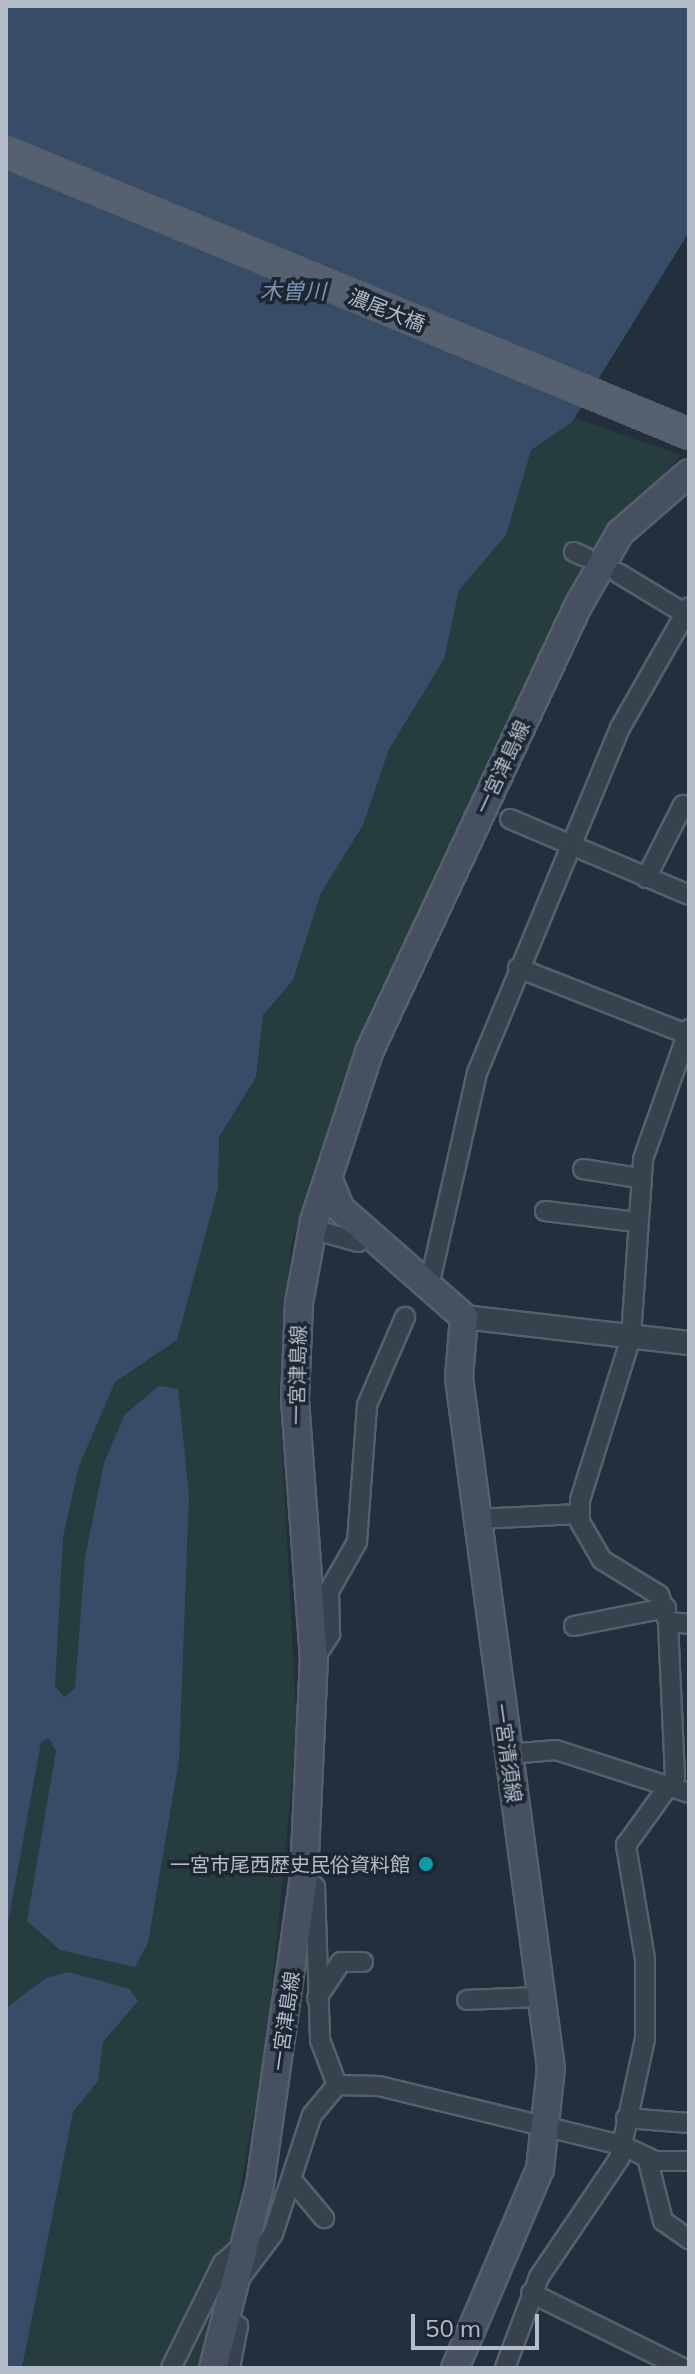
<!DOCTYPE html>
<meta charset="utf-8">
<style>
body{margin:0}
#map{position:relative;width:695px;height:2374px;overflow:hidden;background:#242f3e;font-family:Mulish,"Noto Sans JP",sans-serif}
div>[style]{position:absolute}
.green>*{inset:0;background:#263c3f}
.water>*{inset:0;background:#394c67}
.roads{filter:drop-shadow(2px 0 #565f6c) drop-shadow(-2px 0 #565f6c) drop-shadow(0 2px #565f6c) drop-shadow(0 -2px #565f6c)}
.minor>*{height:18px;margin:-9px;padding:0 9px;transform-origin:9px;border-radius:9px;background:#38414e}
.tertiary>*{height:22px;margin:-11px;padding:0 11px;transform-origin:11px;border-radius:11px;background:#38414e}
.secondary>*{height:26px;margin:-13px;padding:0 13px;transform-origin:13px;border-radius:13px;background:#465061}
.primary>*{height:28px;margin:-14px;padding:0 14px;transform-origin:14px;border-radius:14px;background:#56606e}
.dots>*{width:22px;height:22px;translate:-50% -50%;box-sizing:border-box;border:4px solid #1d2633;border-radius:50%}
span{translate:-50% -50%;white-space:nowrap;text-align:center;line-height:1.15;-webkit-text-stroke:7px #1d2633;paint-order:stroke}
.street-label{font-size:20px;color:#b4bcc9}
.poi-label{font-size:20px;color:#b4bcc9}
.right{translate:-100% -50%;text-align:right}
.water-label{font-size:22px;color:#7c92b1;font-style:italic}
.frame{position:absolute;inset:0;border:8px solid #b4bcc9;pointer-events:none}
.scale{position:absolute;left:411px;top:2314px;width:128px;height:36px;box-sizing:border-box;border:4px solid #b4bcc9;border-top:0;padding-left:10px;font-size:24px;line-height:28px;white-space:nowrap;color:#b4bcc9;-webkit-text-stroke:6px #1d2633;paint-order:stroke}
</style>
<div id="map">
<div class="green">
<div style="clip-path:polygon(571px 417px,681px 455px,597px 547px,484px 771px,347px 1069px,291px 1246px,279px 1394px,297px 1729px,267px 2038px,223px 2287px,199px 2368px,11px 2368px,6px 1905px,27px 1749px,75px 1699px,63px 1700px,49px 1690px,46px 1519px,436px 616px,528px 451px)"></div>
</div>
<div class="water">
<div style="clip-path:polygon(6px 6px,689px 6px,689px 232px,572px 422px,531px 450px,506px 535px,459px 590px,444px 659px,389px 749px,363px 825px,321px 893px,293px 980px,263px 1015px,256px 1077px,219px 1137px,218px 1188px,177px 1340px,115px 1382px,79px 1466px,63px 1537px,55px 1686px,64px 1697px,75px 1688px,85px 1558px,104px 1463px,125px 1414px,159px 1386px,178px 1389px,189px 1495px,179px 1760px,148px 1943px,135px 1967px,60px 1950px,27px 1921px,56px 1751px,49px 1738px,41px 1742px,6px 1934px)"></div>
<div style="clip-path:polygon(69px 1972px,130px 1989px,138px 2001px,103px 2042px,98px 2081px,73px 2112px,22px 2368px,6px 2368px,6px 2008px,46px 1978px)"></div>
</div>
<div class="roads">
<div class="minor">
<div style="left:574px;top:552px;width:12px;rotate:24deg"></div>
<div style="left:618px;top:573px;width:83px;rotate:31.2deg"></div>
<div style="left:510px;top:819px;width:194px;rotate:23deg"></div>
<div style="left:646px;top:878px;width:82px;rotate:-63.1deg"></div>
<div style="left:518px;top:968px;width:184px;rotate:21.4deg"></div>
<div style="left:583px;top:1169px;width:57px;rotate:9.1deg"></div>
<div style="left:545px;top:1211px;width:92px;rotate:6.9deg"></div>
<div style="left:323px;top:1232px;width:36px;rotate:16deg"></div>
<div style="left:358px;top:1242px;width:13px;rotate:-27deg"></div>
<div style="left:429px;top:1286px;width:218px;rotate:-77.3deg"></div>
<div style="left:477px;top:1073px;width:373px;rotate:-67.5deg"></div>
<div style="left:620px;top:728px;width:139px;rotate:-60.3deg"></div>
<div style="left:476px;top:1519px;width:104px;rotate:-2.8deg"></div>
<div style="left:668px;top:1622px;width:21px;rotate:5deg"></div>
<div style="left:574px;top:1626px;width:94px;rotate:-11.1deg"></div>
<div style="left:314px;top:1659px;width:30px;rotate:-57deg"></div>
<div style="left:330px;top:1634px;width:43px;rotate:-91.3deg"></div>
<div style="left:329px;top:1591px;width:56px;rotate:-60.3deg"></div>
<div style="left:357px;top:1542px;width:137px;rotate:-85.8deg"></div>
<div style="left:367px;top:1405px;width:96px;rotate:-66.6deg"></div>
<div style="left:509px;top:1754px;width:47px;rotate:-4.9deg"></div>
<div style="left:556px;top:1750px;width:140px;rotate:17.9deg"></div>
<div style="left:304px;top:1877px;width:15px;rotate:42deg"></div>
<div style="left:315px;top:1887px;width:153px;rotate:88.1deg"></div>
<div style="left:320px;top:2040px;width:48px;rotate:69.3deg"></div>
<div style="left:317px;top:1998px;width:43px;rotate:-56.3deg"></div>
<div style="left:341px;top:1962px;width:22px"></div>
<div style="left:467px;top:2000px;width:76px;rotate:-2.3deg"></div>
<div style="left:626px;top:2118px;width:63px;rotate:4.5deg"></div>
<div style="left:647px;top:2157px;width:66px;rotate:76deg"></div>
<div style="left:663px;top:2221px;width:32px;rotate:35deg"></div>
<div style="left:292px;top:2180px;width:50px;rotate:49.9deg"></div>
<div style="left:242px;top:2275px;width:51px;rotate:-52.9deg"></div>
<div style="left:273px;top:2234px;width:125px;rotate:-71.9deg"></div>
<div style="left:312px;top:2115px;width:39px;rotate:-50deg"></div>
<div style="left:337px;top:2085px;width:42px;rotate:1.4deg"></div>
<div style="left:379px;top:2086px;width:249px;rotate:13.7deg"></div>
<div style="left:621px;top:2145px;width:38px;rotate:25deg"></div>
<div style="left:656px;top:2161px;width:33px"></div>
<div style="left:531px;top:2293px;width:169px;rotate:26.3deg"></div>
<div style="left:228px;top:2320px;width:12px;rotate:31deg"></div>
<div style="left:238px;top:2326px;width:43px;rotate:100.8deg"></div>
<div style="left:171px;top:2368px;width:117px;rotate:-63.7deg"></div>
<div style="left:223px;top:2263px;width:30px;rotate:-41deg"></div>
<div style="left:505px;top:2368px;width:97px;rotate:-69.5deg"></div>
<div style="left:539px;top:2277px;width:143px;rotate:-55.9deg"></div>
<div style="left:619px;top:2159px;width:123px;rotate:-77.8deg"></div>
<div style="left:645px;top:2039px;width:80px;rotate:-90deg"></div>
<div style="left:645px;top:1959px;width:116px;rotate:-99.5deg"></div>
<div style="left:626px;top:1845px;width:84px;rotate:-54.2deg"></div>
<div style="left:675px;top:1777px;width:155px;rotate:-92.6deg"></div>
<div style="left:668px;top:1622px;width:28px;rotate:-108deg"></div>
<div style="left:659px;top:1595px;width:67px;rotate:-148.4deg"></div>
<div style="left:602px;top:1560px;width:44px;rotate:-120.1deg"></div>
<div style="left:580px;top:1522px;width:22px;rotate:-90deg"></div>
<div style="left:580px;top:1500px;width:171px;rotate:-72.6deg"></div>
<div style="left:631px;top:1337px;width:178px;rotate:-86.1deg"></div>
<div style="left:643px;top:1159px;width:138px;rotate:-70.5deg"></div>
</div>
<div class="tertiary">
<div style="left:464px;top:1317px;width:226px;rotate:6.6deg"></div>
</div>
<div class="secondary">
<div style="left:329px;top:1180px;width:31px;rotate:68deg"></div>
<div style="left:341px;top:1209px;width:164px;rotate:41.3deg"></div>
<div style="left:464px;top:1317px;width:61px;rotate:94.7deg"></div>
<div style="left:459px;top:1378px;width:696px;rotate:82.41deg"></div>
<div style="left:551px;top:2068px;width:102px;rotate:96.2deg"></div>
<div style="left:540px;top:2169px;width:216px;rotate:113.1deg"></div>
<div style="left:213px;top:2368px;width:189px;rotate:-75.6deg"></div>
<div style="left:260px;top:2185px;width:311px;rotate:-81.9deg"></div>
<div style="left:304px;top:1877px;width:218px;rotate:-87.4deg"></div>
<div style="left:314px;top:1659px;width:261px;rotate:-94.2deg"></div>
<div style="left:295px;top:1399px;width:96px;rotate:-87.6deg"></div>
<div style="left:299px;top:1303px;width:83px;rotate:-79.6deg"></div>
<div style="left:314px;top:1221px;width:180px;rotate:-71.9deg"></div>
<div style="left:370px;top:1050px;width:490px;rotate:-64.9deg"></div>
<div style="left:578px;top:606px;width:84px;rotate:-60.1deg"></div>
<div style="left:620px;top:533px;width:91px;rotate:-41deg"></div>
</div>
<div class="primary">
<div style="left:6px;top:152px;width:739px;rotate:22.43deg"></div>
</div>
</div>
<div class="dots">
<div style="left:426px;top:1864px;background:#0f9aa8"></div>
</div>
<div class="street-label">
<span style="left:387px;top:310px;rotate:22deg">濃尾大橋</span>
<span style="left:502px;top:767px;rotate:-65deg">一宮津島線</span>
<span style="left:297px;top:1375px;rotate:-89deg">一宮津島線</span>
<span style="left:508px;top:1753px;rotate:82deg">一宮清須線</span>
<span style="left:285px;top:2021px;rotate:-82deg">一宮津島線</span>
</div>
<div class="poi-label">
<span class="right" style="left:410px;top:1864px">一宮市尾西歴史民俗資料館</span>
</div>
<div class="water-label">
<span style="left:293px;top:292px">木曽川</span>
</div>
<div class="frame"></div>
<div class="scale">50 m</div>
</div>
